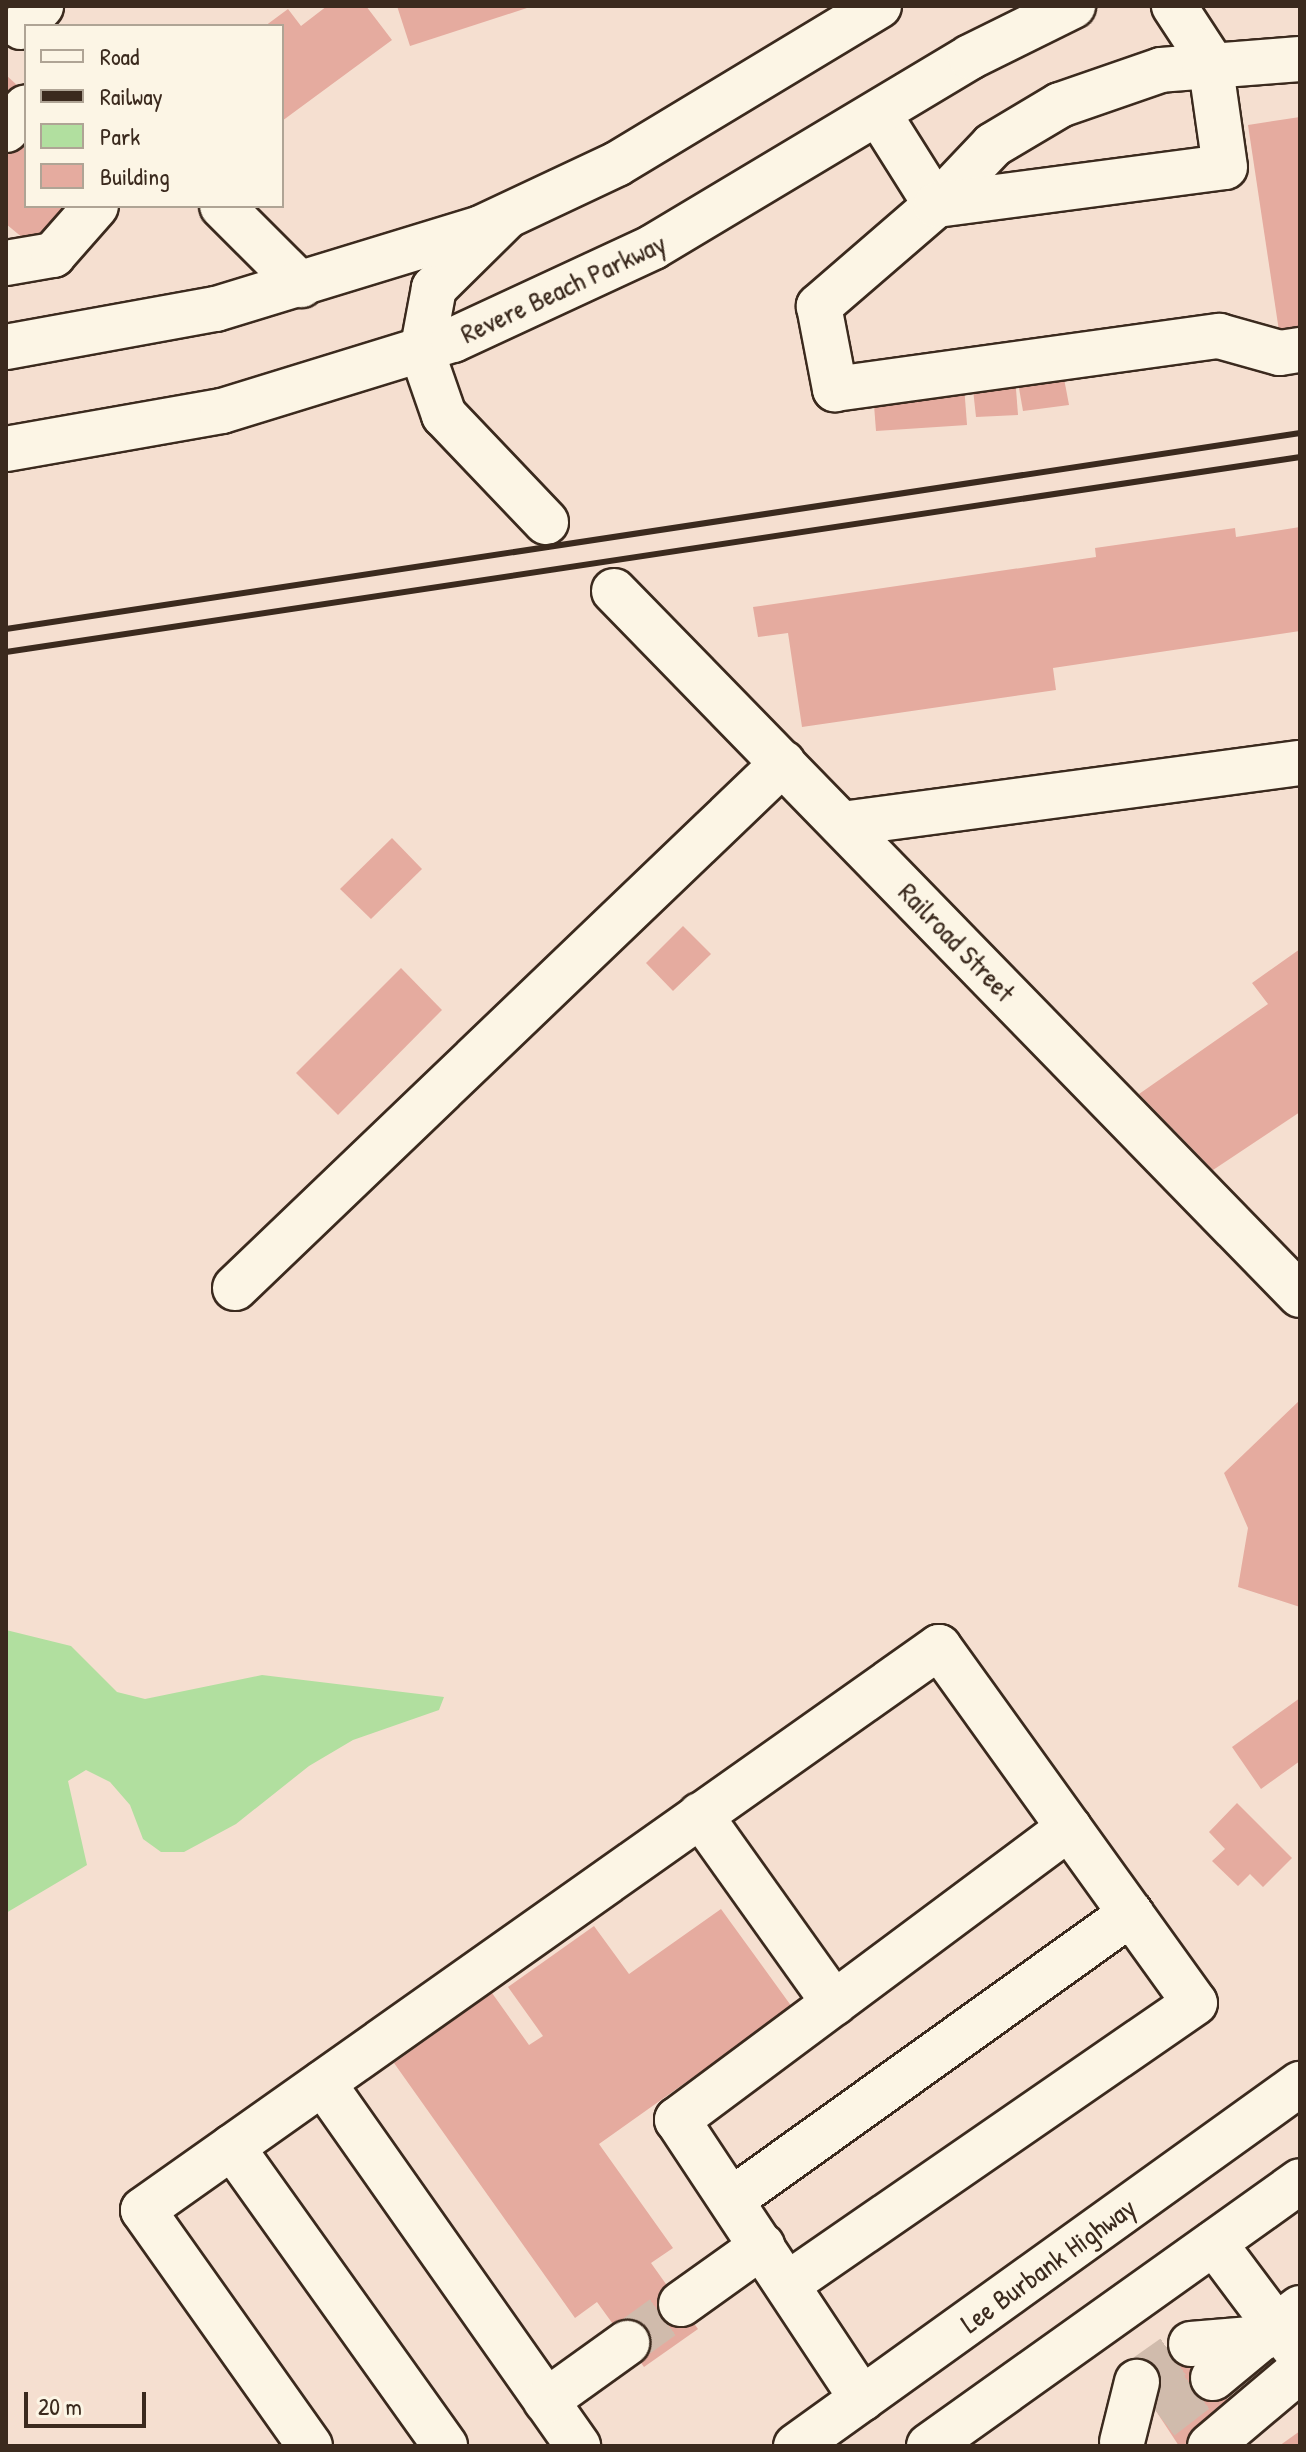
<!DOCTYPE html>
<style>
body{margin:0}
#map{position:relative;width:1306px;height:2452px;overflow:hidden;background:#f5dfd0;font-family:"Patrick Hand",sans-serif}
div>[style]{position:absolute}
.green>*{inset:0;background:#b1df9f}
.building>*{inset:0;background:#e5ab9f}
.minor-tunnel>*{height:44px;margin-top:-22px;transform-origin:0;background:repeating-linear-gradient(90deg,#d0bbac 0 44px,transparent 0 66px)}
.roads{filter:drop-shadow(2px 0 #3b2a1e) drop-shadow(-2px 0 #3b2a1e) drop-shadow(0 2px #3b2a1e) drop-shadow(0 -2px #3b2a1e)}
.minor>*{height:44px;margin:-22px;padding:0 22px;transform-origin:22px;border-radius:22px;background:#fcf5e5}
.highway>*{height:44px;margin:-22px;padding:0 22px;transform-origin:22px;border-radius:22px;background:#fcf5e5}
.rail>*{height:6px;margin:-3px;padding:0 3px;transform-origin:3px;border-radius:3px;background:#3b2a1e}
span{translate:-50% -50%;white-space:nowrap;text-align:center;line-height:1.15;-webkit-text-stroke:6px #fcf5e5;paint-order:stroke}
.street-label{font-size:28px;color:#3b2a1e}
.frame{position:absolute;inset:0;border:8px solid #3b2a1e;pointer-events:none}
.legend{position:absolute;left:24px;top:24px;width:260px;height:184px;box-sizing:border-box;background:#fcf5e5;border:2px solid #afa495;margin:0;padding:10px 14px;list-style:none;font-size:24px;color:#3b2a1e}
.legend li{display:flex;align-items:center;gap:16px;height:40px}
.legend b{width:40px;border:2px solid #afa495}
.scale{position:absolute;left:24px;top:2392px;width:122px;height:36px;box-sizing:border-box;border:4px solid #3b2a1e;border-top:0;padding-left:10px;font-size:24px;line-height:28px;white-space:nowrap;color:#3b2a1e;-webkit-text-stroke:6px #fcf5e5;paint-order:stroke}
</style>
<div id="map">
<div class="green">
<div style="clip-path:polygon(6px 1630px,71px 1646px,117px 1692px,145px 1699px,262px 1675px,444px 1697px,439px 1710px,353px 1740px,309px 1766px,236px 1824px,184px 1852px,161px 1852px,143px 1839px,130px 1805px,110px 1782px,86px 1770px,68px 1781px,87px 1865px,6px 1913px)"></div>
</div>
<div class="building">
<div style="clip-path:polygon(327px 6px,366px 6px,392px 40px,282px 121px,282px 26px,265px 26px,288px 9px,301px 26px)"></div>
<div style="clip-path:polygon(397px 6px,530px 6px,530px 7px,410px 46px)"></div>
<div style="clip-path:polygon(6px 75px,18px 86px,6px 100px)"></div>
<div style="clip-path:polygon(1300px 117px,1300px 328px,1279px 331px,1248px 125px)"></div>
<div style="clip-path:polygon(26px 123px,26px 206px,81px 206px,40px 252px,6px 224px,6px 146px)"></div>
<div style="clip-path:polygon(1062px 368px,1069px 405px,1023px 411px,1017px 377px)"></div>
<div style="clip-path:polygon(1015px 376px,1018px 415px,976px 417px,972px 380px)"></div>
<div style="clip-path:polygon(964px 385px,967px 425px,876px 431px,873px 392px)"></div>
<div style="clip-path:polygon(1300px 527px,1300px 631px,1053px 668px,1056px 690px,802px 727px,788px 633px,758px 637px,753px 607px,1096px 557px,1095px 548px,1235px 528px,1236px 537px)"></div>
<div style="clip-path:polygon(392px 838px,422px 869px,371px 919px,340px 889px)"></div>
<div style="clip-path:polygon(683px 926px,711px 954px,673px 991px,646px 963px)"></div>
<div style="clip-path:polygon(1300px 949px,1300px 1112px,1213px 1170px,1139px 1094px,1268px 1004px,1252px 983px)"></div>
<div style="clip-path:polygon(401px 968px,442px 1010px,338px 1115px,296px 1073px)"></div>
<div style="clip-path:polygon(1300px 1400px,1300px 1607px,1238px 1587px,1248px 1528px,1224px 1473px)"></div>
<div style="clip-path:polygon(1300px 1698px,1300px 1761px,1261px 1789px,1232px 1747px)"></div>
<div style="clip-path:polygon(1237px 1803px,1292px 1858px,1263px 1887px,1250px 1874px,1238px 1886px,1212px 1861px,1225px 1849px,1209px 1832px)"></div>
<div style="clip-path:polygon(721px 1909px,792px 2007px,599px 2144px,673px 2248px,651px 2263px,698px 2329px,644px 2367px,597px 2302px,575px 2318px,394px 2063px,492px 1993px,529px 2045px,543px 2036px,508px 1987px,594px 1926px,629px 1974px)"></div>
<div style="clip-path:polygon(1186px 2338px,1240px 2417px,1198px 2446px,1179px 2446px,1131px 2373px)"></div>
<div style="clip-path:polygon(1300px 2431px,1300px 2446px,1279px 2446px)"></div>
</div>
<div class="minor-tunnel">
<div style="left:627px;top:2343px;width:67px;rotate:-35.8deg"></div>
<div style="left:1137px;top:2382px;width:66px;rotate:-35.1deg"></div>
<div style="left:1161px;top:2418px;width:66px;rotate:-37.6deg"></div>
</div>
<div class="roads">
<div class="minor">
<div style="left:21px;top:27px;width:29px;rotate:-46deg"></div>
<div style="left:1300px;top:59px;width:139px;rotate:175.5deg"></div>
<div style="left:1161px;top:70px;width:107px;rotate:160.9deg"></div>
<div style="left:1060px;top:105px;width:78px;rotate:149.2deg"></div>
<div style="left:993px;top:145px;width:83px;rotate:133.5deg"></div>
<div style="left:936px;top:205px;width:155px;rotate:139.2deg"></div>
<div style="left:819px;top:306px;width:85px;rotate:79.1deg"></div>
<div style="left:835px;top:389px;width:388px;rotate:-7.9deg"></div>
<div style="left:1219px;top:336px;width:63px;rotate:15.6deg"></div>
<div style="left:1280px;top:353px;width:20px;rotate:-9deg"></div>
<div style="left:878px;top:113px;width:109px;rotate:57.8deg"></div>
<div style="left:6px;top:130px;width:30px;rotate:-49deg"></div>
<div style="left:936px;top:205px;width:291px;rotate:-7.5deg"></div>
<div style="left:1225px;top:167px;width:107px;rotate:-98.1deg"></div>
<div style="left:1210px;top:61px;width:66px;rotate:-123.2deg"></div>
<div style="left:222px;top:206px;width:112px;rotate:45deg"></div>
<div style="left:505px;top:218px;width:100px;rotate:135.4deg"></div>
<div style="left:434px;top:288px;width:65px;rotate:100.6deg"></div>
<div style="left:422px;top:352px;width:67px;rotate:70.8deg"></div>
<div style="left:444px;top:415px;width:148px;rotate:46.4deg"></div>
<div style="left:6px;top:263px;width:48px;rotate:-9.7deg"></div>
<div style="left:53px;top:255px;width:65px;rotate:-48.7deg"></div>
<div style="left:614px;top:591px;width:983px;rotate:45.74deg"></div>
<div style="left:842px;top:824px;width:462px;rotate:-7.6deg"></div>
<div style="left:235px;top:1288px;width:759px;rotate:-43.77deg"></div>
<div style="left:700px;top:1815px;width:231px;rotate:54.5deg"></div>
<div style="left:323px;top:2083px;width:444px;rotate:54.9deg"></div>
<div style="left:232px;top:2147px;width:367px;rotate:54.5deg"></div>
<div style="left:731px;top:2200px;width:492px;rotate:-35.6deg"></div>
<div style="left:1214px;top:2243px;width:104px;rotate:53.2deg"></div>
<div style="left:1276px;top:2326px;width:30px;rotate:-37deg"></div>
<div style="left:681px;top:2304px;width:100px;rotate:-35.6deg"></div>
<div style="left:1191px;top:2344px;width:72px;rotate:-4.8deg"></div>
<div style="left:1213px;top:2378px;width:82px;rotate:-39.5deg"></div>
<div style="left:1276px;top:2326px;width:38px;rotate:50deg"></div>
<div style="left:862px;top:2399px;width:335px;rotate:-123.5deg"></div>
<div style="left:677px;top:2120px;width:489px;rotate:-36.7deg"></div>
<div style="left:546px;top:2401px;width:100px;rotate:-35.6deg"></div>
<div style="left:1122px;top:2442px;width:62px;rotate:-76deg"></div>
<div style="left:310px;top:2446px;width:289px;rotate:-125.3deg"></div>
<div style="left:143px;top:2210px;width:975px;rotate:-35.27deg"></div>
<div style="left:939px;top:1647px;width:438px;rotate:54.3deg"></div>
<div style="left:1195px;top:2003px;width:495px;rotate:145.4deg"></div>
<div style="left:1210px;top:2446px;width:118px;rotate:-40.2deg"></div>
</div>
<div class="highway">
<div style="left:6px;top:347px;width:213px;rotate:-10.3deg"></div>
<div style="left:216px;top:309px;width:277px;rotate:-17deg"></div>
<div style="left:481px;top:228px;width:150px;rotate:-25.2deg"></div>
<div style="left:617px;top:164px;width:306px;rotate:-31.1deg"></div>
<div style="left:6px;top:449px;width:219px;rotate:-10deg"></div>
<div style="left:222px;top:411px;width:242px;rotate:-17.1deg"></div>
<div style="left:453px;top:340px;width:221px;rotate:-24.9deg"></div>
<div style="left:653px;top:247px;width:370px;rotate:-30.9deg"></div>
<div style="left:970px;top:57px;width:115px;rotate:-26.3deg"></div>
<div style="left:796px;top:2446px;width:621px;rotate:-35.69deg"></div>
<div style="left:929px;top:2446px;width:456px;rotate:-35.5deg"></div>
</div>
</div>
<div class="rail">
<div style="left:6px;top:629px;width:1309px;rotate:-8.61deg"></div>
<div style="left:6px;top:652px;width:1309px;rotate:-8.57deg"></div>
</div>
<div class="street-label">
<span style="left:563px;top:288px;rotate:-25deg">Revere Beach Parkway</span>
<span style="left:957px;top:942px;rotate:46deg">Railroad Street</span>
<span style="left:1048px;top:2265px;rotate:-36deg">Lee Burbank Highway</span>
</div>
<div class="frame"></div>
<ul class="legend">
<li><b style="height:10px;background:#fcf5e5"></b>Road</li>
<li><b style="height:10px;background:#3b2a1e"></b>Railway</li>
<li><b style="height:22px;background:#b1df9f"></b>Park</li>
<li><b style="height:22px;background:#e5ab9f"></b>Building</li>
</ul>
<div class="scale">20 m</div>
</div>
